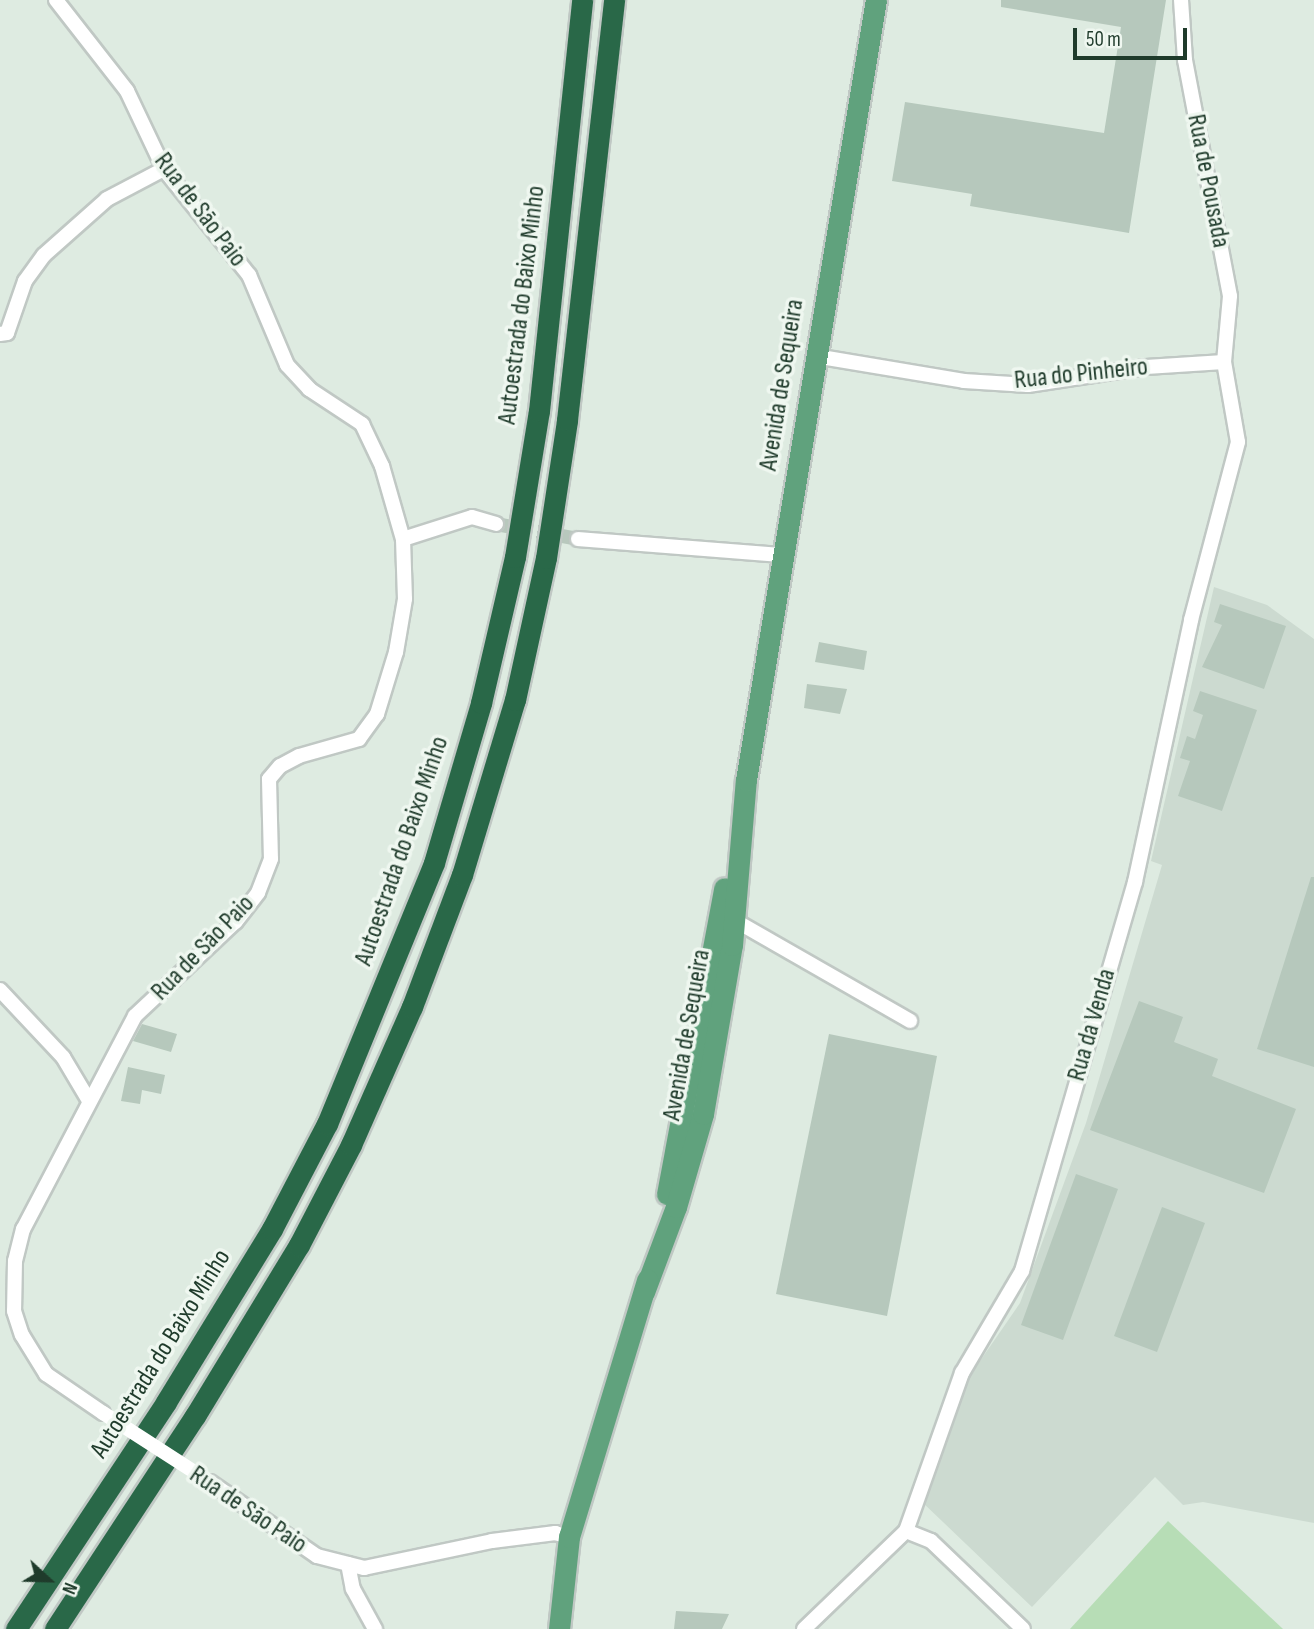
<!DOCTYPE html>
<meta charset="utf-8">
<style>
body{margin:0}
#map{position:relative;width:1314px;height:1629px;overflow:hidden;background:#deebe1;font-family:"Sofia Sans Condensed",sans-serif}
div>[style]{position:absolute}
.built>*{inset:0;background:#ccdad0}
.green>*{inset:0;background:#b7ddb6}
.building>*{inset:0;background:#b6c8bc}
.street-tunnel>*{height:14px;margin-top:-7px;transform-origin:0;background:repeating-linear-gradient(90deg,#b8c8bd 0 14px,transparent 0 21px)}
.roads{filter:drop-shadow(2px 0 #c0c8c4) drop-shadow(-2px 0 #c0c8c4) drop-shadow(0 2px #c0c8c4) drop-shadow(0 -2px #c0c8c4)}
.street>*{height:14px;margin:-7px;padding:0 7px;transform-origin:7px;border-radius:7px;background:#fff}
.primary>*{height:21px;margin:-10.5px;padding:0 10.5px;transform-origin:10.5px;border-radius:10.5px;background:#60a27d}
.highway>*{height:21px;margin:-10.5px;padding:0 10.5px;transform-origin:10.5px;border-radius:10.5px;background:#296848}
.street-bridge>*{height:14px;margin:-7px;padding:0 7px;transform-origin:7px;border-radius:7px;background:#fff}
span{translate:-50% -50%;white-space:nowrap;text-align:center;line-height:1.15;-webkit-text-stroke:7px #eff7f0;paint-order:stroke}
.street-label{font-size:26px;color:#1f3b2b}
.north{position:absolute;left:14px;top:1545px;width:70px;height:70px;-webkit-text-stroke:5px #eff7f0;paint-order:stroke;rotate:112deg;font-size:19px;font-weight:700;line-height:28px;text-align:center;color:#1f3b2b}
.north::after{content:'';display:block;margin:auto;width:24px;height:32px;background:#1f3b2b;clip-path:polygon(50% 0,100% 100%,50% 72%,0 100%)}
.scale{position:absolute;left:1073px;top:28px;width:114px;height:32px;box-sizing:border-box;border:4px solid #1f3b2b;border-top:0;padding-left:9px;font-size:21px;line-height:24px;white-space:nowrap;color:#1f3b2b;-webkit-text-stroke:5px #eff7f0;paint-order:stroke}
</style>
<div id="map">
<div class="built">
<div style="clip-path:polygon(1214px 587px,1267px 605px,1314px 639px,1314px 1523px,1203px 1502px,1183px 1505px,1155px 1477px,1032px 1607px,921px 1501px,971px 1374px,1020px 1303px,1086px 1123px,1162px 865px,1151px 861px)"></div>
</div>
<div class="green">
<div style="clip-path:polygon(1168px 1521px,1283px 1629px,1070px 1629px)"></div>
</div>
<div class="building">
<div style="clip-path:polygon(1001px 0,1166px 0,1129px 233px,970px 206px,972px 194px,892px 181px,905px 102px,1104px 133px,1121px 27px,1001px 7px)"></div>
<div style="clip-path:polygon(1220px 604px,1286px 626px,1264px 689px,1202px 667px,1222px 625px,1214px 622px)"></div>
<div style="clip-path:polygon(819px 642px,867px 651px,864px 670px,815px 662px)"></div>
<div style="clip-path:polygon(807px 684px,847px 689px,840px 714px,804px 708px)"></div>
<div style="clip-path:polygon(1200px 691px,1257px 710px,1222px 811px,1178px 796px,1190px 761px,1180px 758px,1187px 736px,1195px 739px,1203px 715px,1193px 711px)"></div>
<div style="clip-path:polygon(1311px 877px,1314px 877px,1314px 1067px,1257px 1049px)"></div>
<div style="clip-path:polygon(1139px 1001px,1183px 1017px,1174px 1042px,1218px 1059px,1212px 1076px,1296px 1109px,1264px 1193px,1090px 1130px)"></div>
<div style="clip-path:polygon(142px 1024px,177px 1034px,171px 1052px,133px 1041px)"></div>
<div style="clip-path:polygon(829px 1034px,937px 1056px,887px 1316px,776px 1294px)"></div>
<div style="clip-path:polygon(128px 1067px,165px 1075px,161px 1094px,142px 1090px,140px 1104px,121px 1101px)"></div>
<div style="clip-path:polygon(1076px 1174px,1118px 1189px,1063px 1340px,1021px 1325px)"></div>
<div style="clip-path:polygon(1162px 1207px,1205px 1223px,1157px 1352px,1114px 1336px)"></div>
<div style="clip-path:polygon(676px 1611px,729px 1614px,722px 1629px,674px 1629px)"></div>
</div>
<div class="street-tunnel">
<div style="left:496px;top:524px;width:83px;rotate:10.4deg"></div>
</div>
<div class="roads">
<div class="street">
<div style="left:56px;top:0;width:115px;rotate:52deg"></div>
<div style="left:127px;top:91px;width:86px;rotate:64.6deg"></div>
<div style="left:164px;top:169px;width:136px;rotate:51.3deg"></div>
<div style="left:249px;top:275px;width:98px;rotate:67.1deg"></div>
<div style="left:287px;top:365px;width:33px;rotate:47deg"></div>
<div style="left:309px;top:389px;width:64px;rotate:33.4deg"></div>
<div style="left:362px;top:424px;width:47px;rotate:64.5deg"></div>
<div style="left:382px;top:466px;width:76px;rotate:74deg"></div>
<div style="left:403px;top:539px;width:60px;rotate:88.1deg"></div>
<div style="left:405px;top:599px;width:54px;rotate:99.6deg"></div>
<div style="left:396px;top:652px;width:65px;rotate:107deg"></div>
<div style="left:377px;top:714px;width:31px;rotate:126deg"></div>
<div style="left:359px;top:739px;width:62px;rotate:164.2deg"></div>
<div style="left:299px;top:756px;width:21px;rotate:152deg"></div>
<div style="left:280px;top:766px;width:17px;rotate:130deg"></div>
<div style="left:269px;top:779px;width:80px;rotate:88.6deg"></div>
<div style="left:271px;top:859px;width:36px;rotate:111deg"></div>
<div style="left:258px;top:893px;width:37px;rotate:128deg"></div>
<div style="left:235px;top:922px;width:137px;rotate:136.8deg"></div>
<div style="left:135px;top:1016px;width:241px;rotate:117.7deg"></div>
<div style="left:23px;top:1229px;width:33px;rotate:104deg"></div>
<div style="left:15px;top:1261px;width:50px;rotate:91.1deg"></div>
<div style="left:14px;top:1311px;width:25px;rotate:72deg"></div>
<div style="left:22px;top:1335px;width:46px;rotate:58.4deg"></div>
<div style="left:46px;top:1374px;width:69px;rotate:34.4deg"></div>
<div style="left:0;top:334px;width:7px;rotate:-8deg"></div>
<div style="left:7px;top:333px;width:55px;rotate:-70.9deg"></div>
<div style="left:25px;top:281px;width:32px;rotate:-54deg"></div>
<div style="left:44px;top:255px;width:84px;rotate:-41.6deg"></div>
<div style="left:107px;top:199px;width:64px;rotate:-27.8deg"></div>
<div style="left:815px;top:356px;width:151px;rotate:9.5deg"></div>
<div style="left:964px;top:381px;width:64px;rotate:3.6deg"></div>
<div style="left:1028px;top:385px;width:119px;rotate:-8.7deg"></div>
<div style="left:1146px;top:367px;width:78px;rotate:-3.7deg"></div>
<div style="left:403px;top:539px;width:72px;rotate:-17.7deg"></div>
<div style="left:472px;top:517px;width:25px;rotate:16deg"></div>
<div style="left:578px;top:539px;width:206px;rotate:4.5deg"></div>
<div style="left:734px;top:920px;width:203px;rotate:29.8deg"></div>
<div style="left:0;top:990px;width:92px;rotate:46.8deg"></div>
<div style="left:63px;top:1057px;width:49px;rotate:59.2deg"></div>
<div style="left:210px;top:1482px;width:130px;rotate:34.7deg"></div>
<div style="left:317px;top:1556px;width:49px;rotate:14.3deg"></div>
<div style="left:364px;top:1568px;width:131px;rotate:-11.9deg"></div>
<div style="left:492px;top:1541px;width:64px;rotate:-7.2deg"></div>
<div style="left:555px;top:1533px;width:15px;rotate:16deg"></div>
<div style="left:906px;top:1531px;width:27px;rotate:22deg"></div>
<div style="left:931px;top:1541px;width:127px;rotate:43.7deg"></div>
<div style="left:348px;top:1564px;width:25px;rotate:79deg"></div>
<div style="left:353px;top:1589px;width:46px;rotate:61.2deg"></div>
<div style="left:804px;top:1629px;width:141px;rotate:-43.9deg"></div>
<div style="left:906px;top:1531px;width:168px;rotate:-70.5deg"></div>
<div style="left:962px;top:1373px;width:118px;rotate:-59.5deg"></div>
<div style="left:1022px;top:1271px;width:405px;rotate:-73.8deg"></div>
<div style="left:1135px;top:882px;width:268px;rotate:-77.9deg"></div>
<div style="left:1191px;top:620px;width:184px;rotate:-75.2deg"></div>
<div style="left:1238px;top:442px;width:81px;rotate:-99.9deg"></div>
<div style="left:1224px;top:362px;width:66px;rotate:-84.8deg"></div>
<div style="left:1230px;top:296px;width:240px;rotate:-100.8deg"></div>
<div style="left:1185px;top:60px;width:60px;rotate:-93.8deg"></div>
</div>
<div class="primary">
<div style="left:667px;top:1194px;width:311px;rotate:-79.4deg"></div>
<div style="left:644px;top:1292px;width:91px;rotate:-69.4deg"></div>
<div style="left:676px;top:1207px;width:97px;rotate:-73.8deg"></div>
<div style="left:703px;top:1114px;width:171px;rotate:-80.3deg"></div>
<div style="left:732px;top:945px;width:166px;rotate:-85.2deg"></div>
<div style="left:746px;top:780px;width:791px;rotate:-80.54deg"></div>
<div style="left:559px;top:1629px;width:93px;rotate:-83.8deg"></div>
<div style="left:569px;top:1537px;width:269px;rotate:-73.1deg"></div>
</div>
<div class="highway">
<div style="left:16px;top:1629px;width:272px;rotate:-56.5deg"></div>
<div style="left:166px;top:1402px;width:203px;rotate:-58.5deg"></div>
<div style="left:272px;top:1229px;width:119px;rotate:-62.4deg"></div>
<div style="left:327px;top:1124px;width:282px;rotate:-67.7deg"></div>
<div style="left:434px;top:863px;width:167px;rotate:-73.6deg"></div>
<div style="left:481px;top:703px;width:150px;rotate:-76.9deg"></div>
<div style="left:515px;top:557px;width:148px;rotate:-80.7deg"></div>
<div style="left:539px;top:411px;width:413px;rotate:-84deg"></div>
<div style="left:55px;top:1629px;width:255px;rotate:-56.7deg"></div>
<div style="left:195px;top:1416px;width:200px;rotate:-58.7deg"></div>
<div style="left:299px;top:1245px;width:113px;rotate:-62.5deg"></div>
<div style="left:351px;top:1145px;width:151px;rotate:-66.2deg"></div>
<div style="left:412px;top:1007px;width:141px;rotate:-69.3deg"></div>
<div style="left:462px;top:875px;width:183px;rotate:-73.2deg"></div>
<div style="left:515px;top:700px;width:145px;rotate:-77.7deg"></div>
<div style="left:546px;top:558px;width:140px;rotate:-81.3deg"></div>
<div style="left:567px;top:420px;width:423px;rotate:-83.6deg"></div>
</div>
</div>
<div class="street-bridge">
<div style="left:103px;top:1413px;width:127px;rotate:32.8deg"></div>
</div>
<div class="street-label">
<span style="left:1208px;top:181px;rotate:79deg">Rua de Pousada</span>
<span style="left:200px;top:210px;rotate:53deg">Rua de São Paio</span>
<span style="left:522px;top:305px;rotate:-83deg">Autoestrada do Baixo Minho</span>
<span style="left:1081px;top:374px;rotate:-6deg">Rua do Pinheiro</span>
<span style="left:782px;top:385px;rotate:-81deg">Avenida de Sequeira</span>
<span style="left:402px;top:851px;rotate:-71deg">Autoestrada do Baixo Minho</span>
<span style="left:203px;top:948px;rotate:-46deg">Rua de São Paio</span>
<span style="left:1092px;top:1025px;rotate:-74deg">Rua da Venda</span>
<span style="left:687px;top:1035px;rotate:-80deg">Avenida de Sequeira</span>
<span style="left:161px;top:1354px;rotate:-58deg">Autoestrada do Baixo Minho</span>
<span style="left:248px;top:1510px;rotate:34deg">Rua de São Paio</span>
</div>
<div class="north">N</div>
<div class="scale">50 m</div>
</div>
